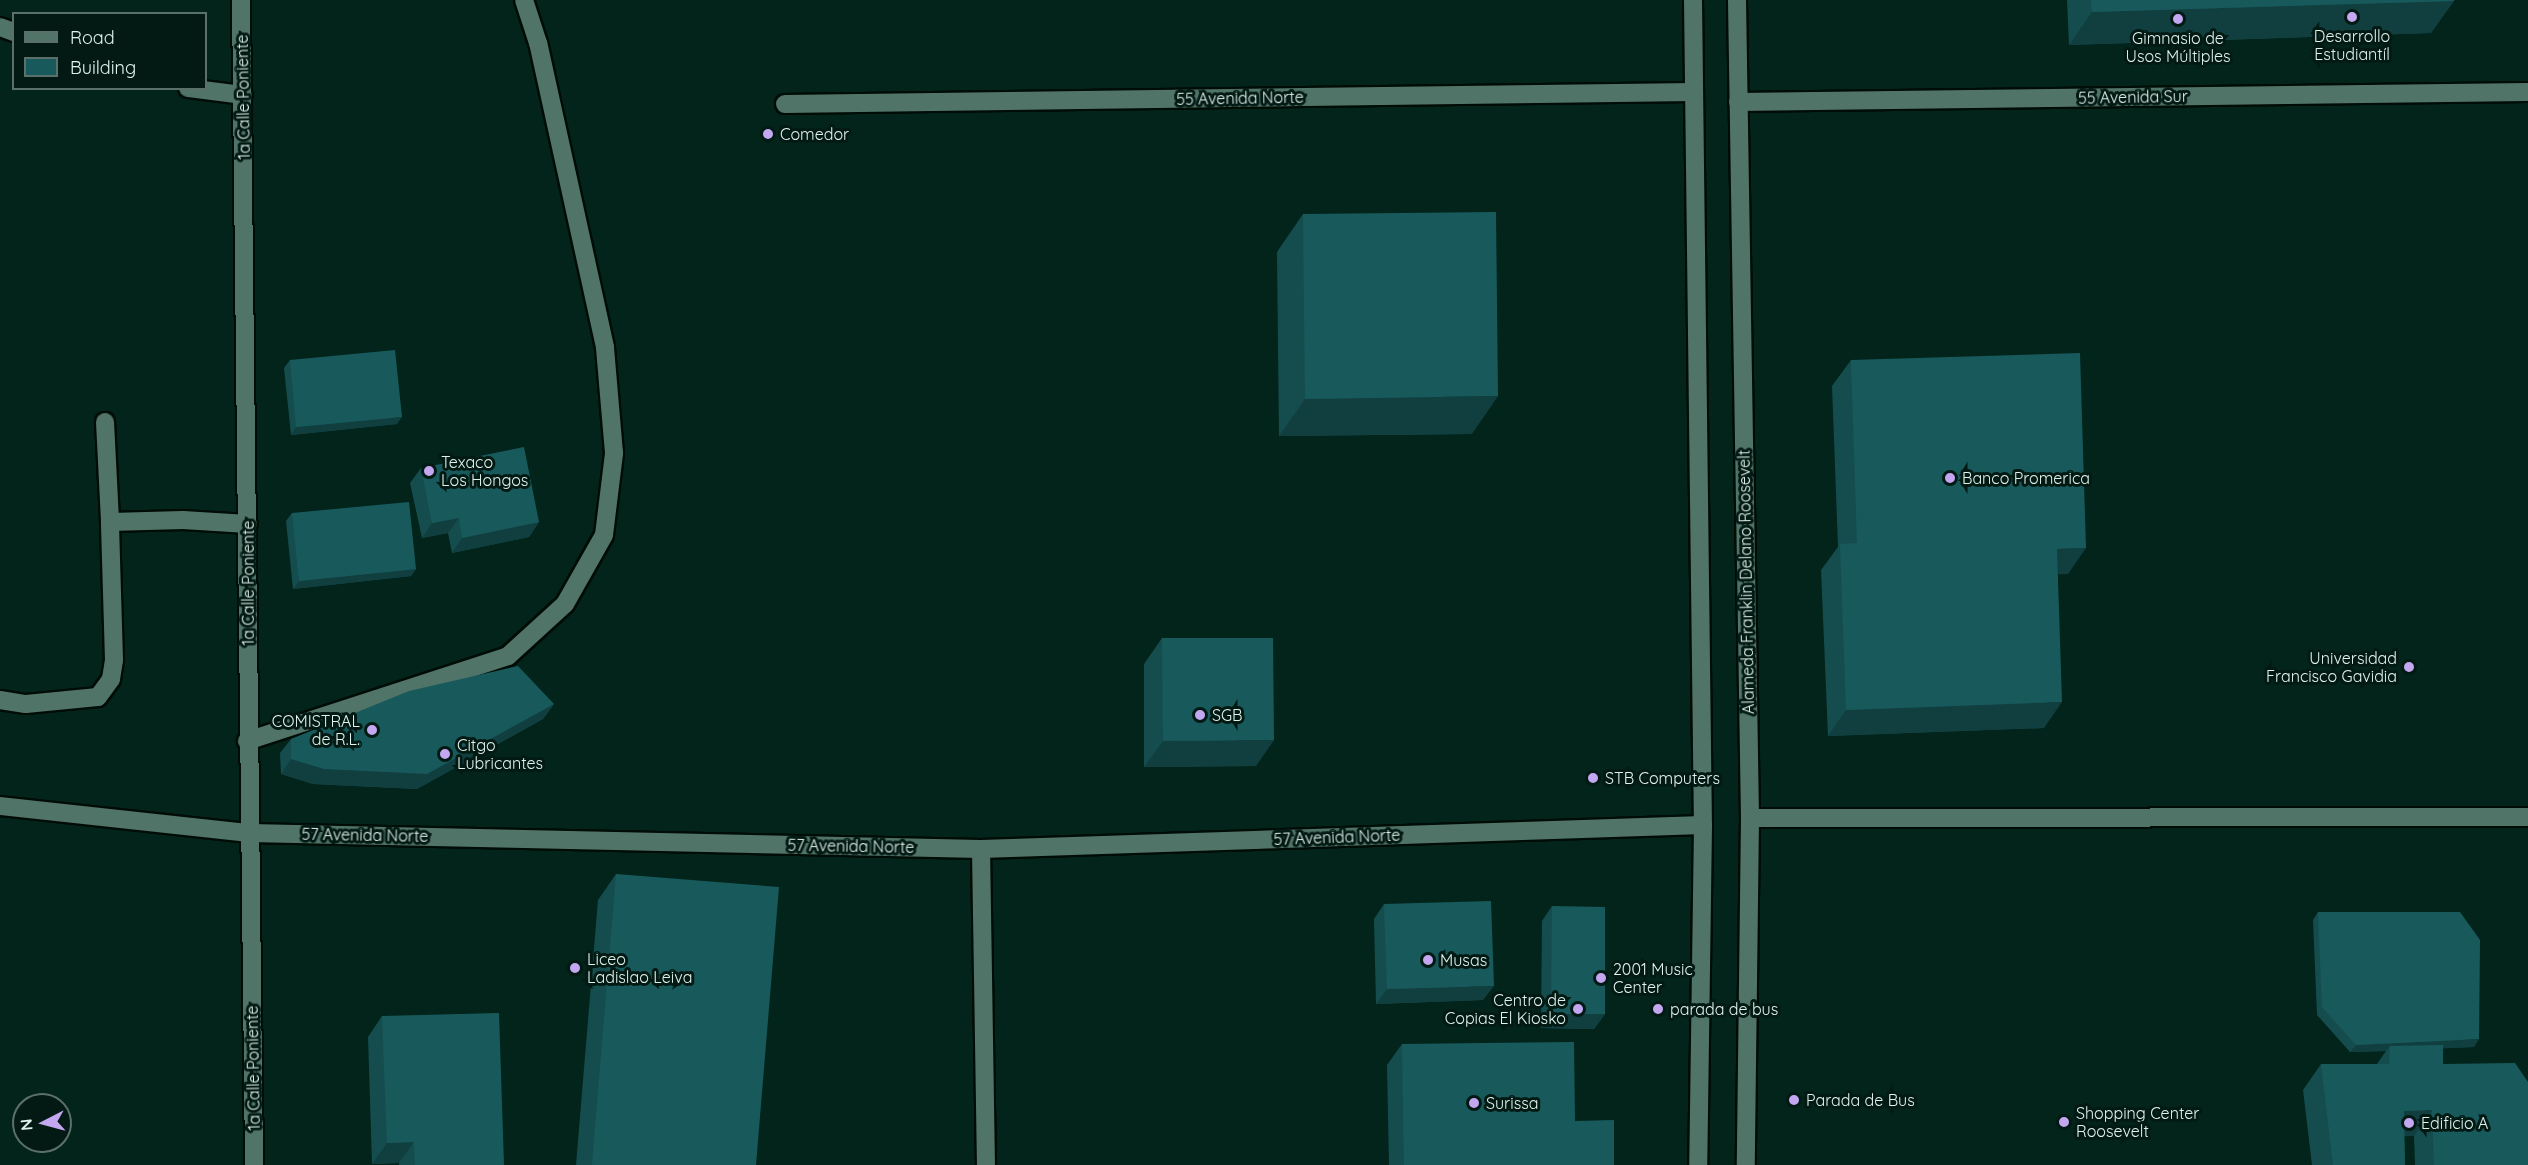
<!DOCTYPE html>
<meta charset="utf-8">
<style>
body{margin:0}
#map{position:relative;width:2528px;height:1165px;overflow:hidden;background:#02241b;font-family:Quicksand,sans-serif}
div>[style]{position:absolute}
.roads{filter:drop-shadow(2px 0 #000c06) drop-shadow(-2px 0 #000c06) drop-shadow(0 2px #000c06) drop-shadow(0 -2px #000c06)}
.lane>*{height:18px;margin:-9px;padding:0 9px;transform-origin:9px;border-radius:9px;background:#517468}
.street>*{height:18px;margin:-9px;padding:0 9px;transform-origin:9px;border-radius:9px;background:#517468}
.secondary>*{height:18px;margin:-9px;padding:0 9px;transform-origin:9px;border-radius:9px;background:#517468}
.wall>*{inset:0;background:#154d4f}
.shaded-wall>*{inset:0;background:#113f40}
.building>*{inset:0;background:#185a5c}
.dots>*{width:16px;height:16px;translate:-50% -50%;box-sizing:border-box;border:3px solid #021a13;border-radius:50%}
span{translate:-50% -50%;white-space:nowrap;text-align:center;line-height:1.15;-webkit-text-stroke:6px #021a13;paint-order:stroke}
.poi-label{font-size:16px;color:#e0f2ec}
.left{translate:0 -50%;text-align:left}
.right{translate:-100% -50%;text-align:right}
.street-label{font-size:16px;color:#e0f2ec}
.legend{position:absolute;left:12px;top:12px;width:195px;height:78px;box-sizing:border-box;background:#021a13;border:2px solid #5b706a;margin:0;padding:8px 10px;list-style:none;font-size:18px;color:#e0f2ec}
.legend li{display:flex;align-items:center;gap:12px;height:30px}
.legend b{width:30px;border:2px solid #5b706a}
.north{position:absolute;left:12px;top:1093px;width:60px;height:60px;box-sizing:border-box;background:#021a13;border:2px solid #5b706a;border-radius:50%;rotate:264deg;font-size:16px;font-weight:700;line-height:24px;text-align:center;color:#e0f2ec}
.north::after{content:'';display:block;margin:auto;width:21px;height:27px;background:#c4a7f1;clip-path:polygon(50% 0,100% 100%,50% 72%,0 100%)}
</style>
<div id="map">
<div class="roads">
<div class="lane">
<div style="left:105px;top:422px;width:100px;rotate:87.1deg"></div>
<div style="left:0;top:700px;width:26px;rotate:9deg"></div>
<div style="left:26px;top:704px;width:72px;rotate:-5.6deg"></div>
<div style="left:98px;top:697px;width:22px;rotate:-54deg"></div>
<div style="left:111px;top:679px;width:19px;rotate:-81deg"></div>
<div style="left:114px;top:660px;width:138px;rotate:-91.7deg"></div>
<div style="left:110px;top:522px;width:73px;rotate:-1.6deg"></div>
<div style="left:183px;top:520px;width:65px;rotate:3.5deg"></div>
<div style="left:1750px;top:818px;width:778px;rotate:-0.07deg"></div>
</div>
<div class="street">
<div style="left:0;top:27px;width:15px;rotate:20deg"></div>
<div style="left:188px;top:88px;width:55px;rotate:7.3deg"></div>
<div style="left:1738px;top:102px;width:790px;rotate:-0.73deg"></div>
<div style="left:785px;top:104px;width:909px;rotate:-0.76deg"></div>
<div style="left:247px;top:741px;width:274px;rotate:-18deg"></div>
<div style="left:508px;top:656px;width:77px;rotate:-42.4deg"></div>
<div style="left:565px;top:604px;width:79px;rotate:-60.5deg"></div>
<div style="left:604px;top:535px;width:83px;rotate:-83deg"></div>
<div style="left:614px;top:453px;width:106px;rotate:-94.9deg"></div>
<div style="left:605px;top:347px;width:311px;rotate:-102.4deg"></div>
<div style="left:538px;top:43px;width:45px;rotate:-108deg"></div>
<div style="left:981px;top:849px;width:316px;rotate:89.1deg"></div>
</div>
<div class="secondary">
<div style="left:241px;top:0;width:1165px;rotate:89.36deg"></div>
<div style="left:1693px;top:0;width:825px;rotate:89.31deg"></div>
<div style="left:1703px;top:825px;width:340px;rotate:90.8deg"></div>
<div style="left:1737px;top:0;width:818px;rotate:89.09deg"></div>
<div style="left:1750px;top:818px;width:347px;rotate:90.7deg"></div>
<div style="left:0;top:806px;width:251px;rotate:6.2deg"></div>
<div style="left:250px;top:833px;width:731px;rotate:1.25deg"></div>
<div style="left:981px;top:849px;width:722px;rotate:-1.9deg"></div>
</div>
</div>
<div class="wall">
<div style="clip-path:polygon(2067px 0,2454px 0,2431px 33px,2069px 45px)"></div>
<div style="clip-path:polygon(1303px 214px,1472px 434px,1279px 436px,1277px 252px)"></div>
<div style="clip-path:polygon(290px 360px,397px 424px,291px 435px,284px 368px)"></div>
<div style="clip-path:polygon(1851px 360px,2068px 574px,2058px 574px,2044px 728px,1828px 736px,1821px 570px,1838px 547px,1832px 386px)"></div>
<div style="clip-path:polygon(421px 468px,539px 522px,529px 537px,452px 553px,448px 533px,422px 538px,410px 483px)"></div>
<div style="clip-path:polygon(292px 513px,416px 569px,411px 576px,293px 589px,286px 521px)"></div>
<div style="clip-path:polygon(1162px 638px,1256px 766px,1144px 767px,1144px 664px)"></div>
<div style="clip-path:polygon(554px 704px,543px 719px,417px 789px,313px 784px,281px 774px,280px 753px,291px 739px)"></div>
<div style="clip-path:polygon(616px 874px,756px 1165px,576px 1165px,598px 900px)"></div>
<div style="clip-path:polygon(1384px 904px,1483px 1000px,1376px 1004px,1374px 919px)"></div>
<div style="clip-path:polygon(1552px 906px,1605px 1014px,1594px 1029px,1541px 1028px,1542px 921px)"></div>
<div style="clip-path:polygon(2318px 912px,2474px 1047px,2443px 1048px,2443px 1064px,2528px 1165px,2415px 1165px,2414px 1136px,2404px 1136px,2405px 1165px,2312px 1165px,2303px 1090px,2321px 1064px,2377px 1064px,2386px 1051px,2350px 1052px,2317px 1015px,2313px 920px)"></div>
<div style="clip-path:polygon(382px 1016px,504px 1165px,399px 1165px,399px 1163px,372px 1164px,368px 1037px)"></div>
<div style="clip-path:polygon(1402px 1044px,1575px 1121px,1614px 1165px,1389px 1165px,1387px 1065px)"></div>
</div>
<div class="shaded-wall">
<div style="clip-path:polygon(2454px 1px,2431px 33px,2069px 45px,2092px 12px)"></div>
<div style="clip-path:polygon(1498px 396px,1472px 434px,1279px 436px,1305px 399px)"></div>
<div style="clip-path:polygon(402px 417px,397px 424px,291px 435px,296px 427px)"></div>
<div style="clip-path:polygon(459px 518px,448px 533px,422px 538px,432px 523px)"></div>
<div style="clip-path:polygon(539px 522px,529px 537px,452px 553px,462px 538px)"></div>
<div style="clip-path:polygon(2086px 548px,2068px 574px,2039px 575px,2057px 549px)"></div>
<div style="clip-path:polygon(416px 569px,411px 576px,293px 589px,299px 581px)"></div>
<div style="clip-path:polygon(2062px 702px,2044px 728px,1828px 736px,1846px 710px)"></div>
<div style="clip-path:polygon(554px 704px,543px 719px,417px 789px,313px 784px,281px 774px,291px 759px)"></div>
<div style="clip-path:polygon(1274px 740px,1256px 766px,1144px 767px,1163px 741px)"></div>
<div style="clip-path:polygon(1494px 986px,1483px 1000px,1376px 1004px,1387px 989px)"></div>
<div style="clip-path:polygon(1551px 1014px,1605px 1014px,1594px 1029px,1541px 1028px)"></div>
<div style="clip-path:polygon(2479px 1039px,2474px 1047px,2390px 1051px,2390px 1046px,2386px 1051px,2350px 1052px,2356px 1045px)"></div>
<div style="clip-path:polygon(2432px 1110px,2414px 1136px,2385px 1137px,2404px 1111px)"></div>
<div style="clip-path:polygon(414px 1142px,399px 1163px,372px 1164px,387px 1143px)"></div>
</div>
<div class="building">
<div style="clip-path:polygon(2091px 0,2454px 0,2454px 1px,2092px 12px)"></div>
<div style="clip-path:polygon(1496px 212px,1498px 396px,1305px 399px,1303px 214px)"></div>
<div style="clip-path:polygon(395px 350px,402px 417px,296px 427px,290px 360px)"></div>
<div style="clip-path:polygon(2080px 353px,2086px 548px,2057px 549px,2062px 702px,1846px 710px,1840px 544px,1857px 543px,1851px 360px)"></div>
<div style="clip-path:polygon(524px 447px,539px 522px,462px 538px,459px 518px,432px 523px,421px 468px)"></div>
<div style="clip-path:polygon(409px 502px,416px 569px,299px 581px,292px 513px)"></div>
<div style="clip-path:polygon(1162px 638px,1273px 638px,1274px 740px,1163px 741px)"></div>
<div style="clip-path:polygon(518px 666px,554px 704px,427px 774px,324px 769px,291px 759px,291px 739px,409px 691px)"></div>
<div style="clip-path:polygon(616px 874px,779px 887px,756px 1165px,592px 1165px)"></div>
<div style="clip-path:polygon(1491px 901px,1494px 986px,1387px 989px,1384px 904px)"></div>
<div style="clip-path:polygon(1552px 906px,1605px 907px,1605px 1014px,1551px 1014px)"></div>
<div style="clip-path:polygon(2318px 912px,2460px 912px,2480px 940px,2479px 1039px,2356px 1045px,2322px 1007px)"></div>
<div style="clip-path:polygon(499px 1013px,504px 1165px,415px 1165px,414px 1142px,387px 1143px,382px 1016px)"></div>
<div style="clip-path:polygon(1574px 1042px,1575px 1121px,1614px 1120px,1614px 1165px,1404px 1165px,1402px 1044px)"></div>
<div style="clip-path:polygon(2443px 1045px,2443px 1064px,2515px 1063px,2528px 1082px,2528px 1165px,2434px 1165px,2432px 1110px,2404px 1111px,2405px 1165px,2333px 1165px,2321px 1064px,2389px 1064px,2390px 1046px)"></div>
</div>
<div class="dots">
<div style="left:2352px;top:17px;background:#c4a7f1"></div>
<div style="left:2178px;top:19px;background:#c4a7f1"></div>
<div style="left:768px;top:134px;background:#c4a7f1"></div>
<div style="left:429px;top:471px;background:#c4a7f1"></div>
<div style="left:1950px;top:478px;background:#c4a7f1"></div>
<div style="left:2409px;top:667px;background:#c4a7f1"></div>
<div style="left:1200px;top:715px;background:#c4a7f1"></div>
<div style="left:372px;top:730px;background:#c4a7f1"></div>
<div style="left:445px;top:754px;background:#c4a7f1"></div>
<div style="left:1593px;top:778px;background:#c4a7f1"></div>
<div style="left:1428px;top:960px;background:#c4a7f1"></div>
<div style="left:575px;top:968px;background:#c4a7f1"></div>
<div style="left:1601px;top:978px;background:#c4a7f1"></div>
<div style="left:1578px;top:1009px;background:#c4a7f1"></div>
<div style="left:1658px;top:1009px;background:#c4a7f1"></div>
<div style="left:1794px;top:1100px;background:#c4a7f1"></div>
<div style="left:1474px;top:1103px;background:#c4a7f1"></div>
<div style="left:2064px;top:1122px;background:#c4a7f1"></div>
<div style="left:2409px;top:1123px;background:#c4a7f1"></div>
</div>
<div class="poi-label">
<span style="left:2352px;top:45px">Desarrollo<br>Estudiantíl</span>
<span style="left:2178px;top:47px">Gimnasio de<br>Usos Múltiples</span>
<span class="left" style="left:780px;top:134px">Comedor</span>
<span class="left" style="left:441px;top:471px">Texaco<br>Los Hongos</span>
<span class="left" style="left:1962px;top:478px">Banco Promerica</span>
<span class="right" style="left:2397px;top:667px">Universidad<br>Francisco Gavidia</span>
<span class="left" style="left:1212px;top:715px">SGB</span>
<span class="right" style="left:360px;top:730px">COMISTRAL<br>de R.L.</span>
<span class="left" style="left:457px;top:754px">Citgo<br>Lubricantes</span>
<span class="left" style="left:1605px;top:778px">STB Computers</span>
<span class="left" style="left:587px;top:968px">Liceo<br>Ladislao Leiva</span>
<span class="left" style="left:1440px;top:960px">Musas</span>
<span class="left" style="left:1613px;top:978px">2001 Music<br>Center</span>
<span class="right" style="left:1566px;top:1009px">Centro de<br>Copias El Kiosko</span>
<span class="left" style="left:1670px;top:1009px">parada de bus</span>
<span class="left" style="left:1806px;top:1100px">Parada de Bus</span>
<span class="left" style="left:1486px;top:1103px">Surissa</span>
<span class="left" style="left:2076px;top:1122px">Shopping Center<br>Roosevelt</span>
<span class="left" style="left:2421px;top:1123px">Edificio A</span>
</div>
<div class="street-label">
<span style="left:243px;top:97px;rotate:-91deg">1a Calle Poniente</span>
<span style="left:2133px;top:97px;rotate:-1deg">55 Avenida Sur</span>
<span style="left:1240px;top:98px;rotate:-1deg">55 Avenida Norte</span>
<span style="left:1746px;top:582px;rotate:-91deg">Alameda Franklin Delano Roosevelt</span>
<span style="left:248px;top:583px;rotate:-90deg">1a Calle Poniente</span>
<span style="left:365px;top:835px;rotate:1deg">57 Avenida Norte</span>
<span style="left:1337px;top:837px;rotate:-2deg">57 Avenida Norte</span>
<span style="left:851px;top:846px;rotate:1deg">57 Avenida Norte</span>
<span style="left:253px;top:1068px;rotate:-91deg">1a Calle Poniente</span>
</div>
<ul class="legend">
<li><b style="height:8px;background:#517468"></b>Road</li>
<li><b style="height:16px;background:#185a5c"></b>Building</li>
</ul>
<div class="north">N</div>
</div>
